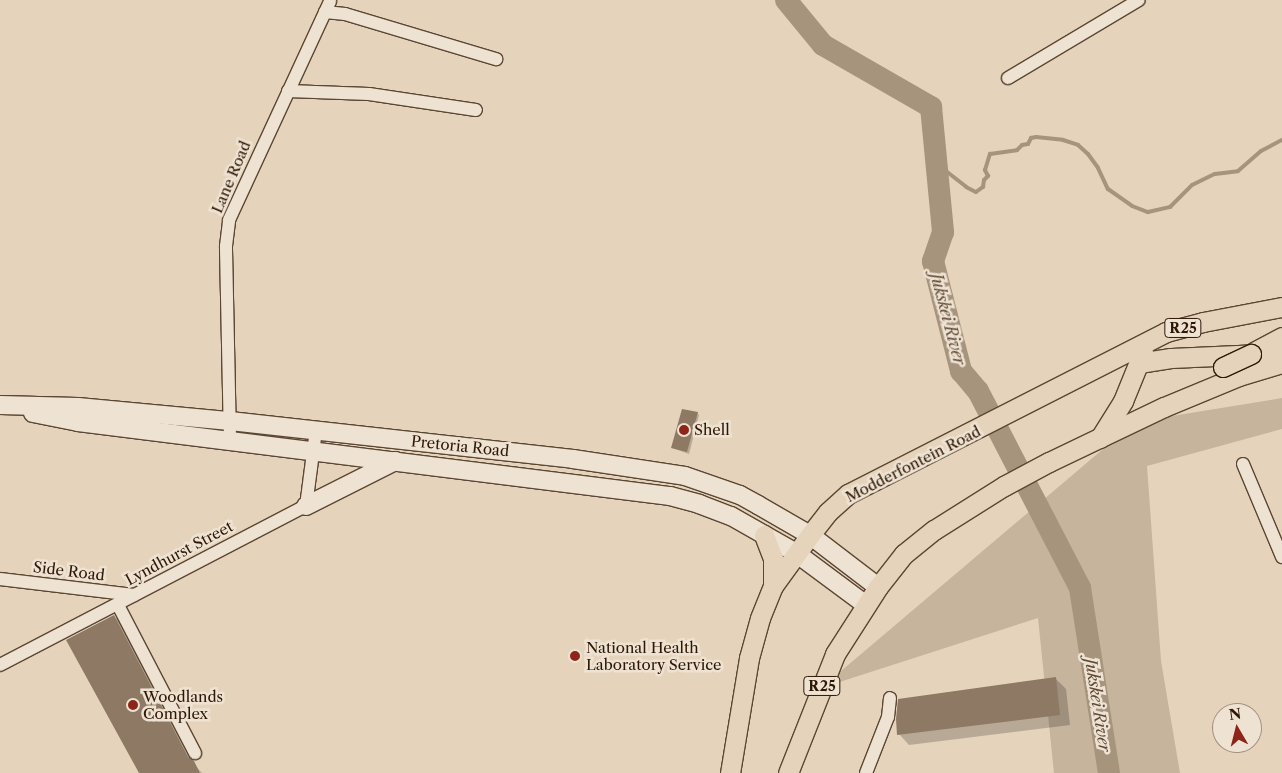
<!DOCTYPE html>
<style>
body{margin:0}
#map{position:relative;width:1282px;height:773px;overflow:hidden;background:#e5d4bb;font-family:"Libre Caslon Text",serif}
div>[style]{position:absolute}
.green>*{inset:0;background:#c6b49c}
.shadow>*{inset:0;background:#0003}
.stream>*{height:4px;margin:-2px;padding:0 2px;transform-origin:2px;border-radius:2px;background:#a7947d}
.river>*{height:22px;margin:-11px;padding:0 11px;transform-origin:11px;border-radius:11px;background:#a7947d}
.building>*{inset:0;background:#8e7964}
.roads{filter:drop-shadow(1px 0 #5c4632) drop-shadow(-1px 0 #5c4632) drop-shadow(0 1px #5c4632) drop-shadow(0 -1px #5c4632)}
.street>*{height:12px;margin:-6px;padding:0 6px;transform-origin:6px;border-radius:6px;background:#eee3d3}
.secondary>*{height:18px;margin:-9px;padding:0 9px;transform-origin:9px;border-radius:9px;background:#eee3d3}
.primary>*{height:19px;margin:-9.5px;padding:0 9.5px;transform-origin:9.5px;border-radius:9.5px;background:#e5d4bb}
.bridges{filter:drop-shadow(1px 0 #2f1705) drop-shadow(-1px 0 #2f1705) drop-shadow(0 1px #2f1705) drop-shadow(0 -1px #2f1705)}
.primary-bridge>*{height:19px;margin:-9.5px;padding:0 9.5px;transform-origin:9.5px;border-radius:9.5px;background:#e5d4bb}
.dots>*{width:14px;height:14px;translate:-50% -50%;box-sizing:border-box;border:2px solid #eee3d3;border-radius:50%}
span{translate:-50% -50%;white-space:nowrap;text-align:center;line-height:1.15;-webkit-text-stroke:5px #eee3d3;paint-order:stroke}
.shield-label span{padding:1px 4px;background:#eee3d3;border:1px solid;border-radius:4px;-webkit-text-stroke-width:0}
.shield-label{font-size:14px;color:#2f1705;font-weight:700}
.street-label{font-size:15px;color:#2f1705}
.poi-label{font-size:15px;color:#2f1705}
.left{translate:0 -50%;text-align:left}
.water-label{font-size:16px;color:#5f4935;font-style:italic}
.north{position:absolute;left:1212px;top:703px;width:50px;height:50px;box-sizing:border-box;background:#eee3d3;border:1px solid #a29181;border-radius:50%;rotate:352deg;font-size:14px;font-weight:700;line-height:20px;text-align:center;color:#2f1705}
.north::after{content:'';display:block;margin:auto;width:18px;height:22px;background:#8f2418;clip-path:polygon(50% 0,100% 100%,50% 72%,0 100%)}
</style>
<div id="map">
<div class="green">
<div style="clip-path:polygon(1282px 398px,1282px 429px,1147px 466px,1161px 661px,1180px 773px,1054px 773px,1038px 618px,821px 688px,1135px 422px)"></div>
</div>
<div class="shadow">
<div style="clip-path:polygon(697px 413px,699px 415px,689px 454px,675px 449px,672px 447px)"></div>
<div style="clip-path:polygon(114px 616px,119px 621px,191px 761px,202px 773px,140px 773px)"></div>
<div style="clip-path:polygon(1056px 679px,1066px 689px,1070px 725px,909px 745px,899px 734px)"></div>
</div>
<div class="stream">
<div style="left:937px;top:164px;width:37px;rotate:38deg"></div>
<div style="left:966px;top:187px;width:11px;rotate:27deg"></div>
<div style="left:976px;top:192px;width:9px;rotate:-36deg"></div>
<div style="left:983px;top:187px;width:7px;rotate:-82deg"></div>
<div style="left:984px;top:180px;width:6px;rotate:-45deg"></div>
<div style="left:988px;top:176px;width:7px;rotate:-117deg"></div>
<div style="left:985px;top:170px;width:17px;rotate:-73deg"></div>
<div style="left:990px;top:154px;width:27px;rotate:-8deg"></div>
<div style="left:1017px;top:150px;width:7px;rotate:-45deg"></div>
<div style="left:1022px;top:145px;width:6px;rotate:-9deg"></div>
<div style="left:1028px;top:144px;width:7px;rotate:-63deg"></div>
<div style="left:1031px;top:138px;width:5px;rotate:-11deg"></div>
<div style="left:1036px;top:137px;width:27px;rotate:6deg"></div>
<div style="left:1063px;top:140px;width:16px;rotate:18deg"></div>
<div style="left:1078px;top:145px;width:13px;rotate:42deg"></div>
<div style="left:1088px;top:154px;width:17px;rotate:54deg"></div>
<div style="left:1098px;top:168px;width:23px;rotate:65deg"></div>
<div style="left:1108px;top:189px;width:29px;rotate:35deg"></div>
<div style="left:1132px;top:206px;width:17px;rotate:21deg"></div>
<div style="left:1148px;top:212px;width:23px;rotate:-13deg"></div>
<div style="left:1170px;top:207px;width:31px;rotate:-45deg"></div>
<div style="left:1192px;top:185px;width:25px;rotate:-26deg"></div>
<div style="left:1215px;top:174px;width:23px;rotate:-7deg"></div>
<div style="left:1238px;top:171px;width:30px;rotate:-41deg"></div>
<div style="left:1261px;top:151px;width:24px;rotate:-28deg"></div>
</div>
<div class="river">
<div style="left:786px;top:0;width:58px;rotate:50.6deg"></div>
<div style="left:823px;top:45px;width:125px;rotate:29.9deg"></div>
<div style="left:931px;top:107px;width:126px;rotate:84.5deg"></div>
<div style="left:943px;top:232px;width:31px;rotate:109deg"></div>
<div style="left:933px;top:261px;width:114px;rotate:75.7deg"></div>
<div style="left:961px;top:371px;width:26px;rotate:50deg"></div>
<div style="left:978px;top:391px;width:222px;rotate:62.6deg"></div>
<div style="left:1080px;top:588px;width:187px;rotate:81.1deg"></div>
</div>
<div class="building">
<div style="clip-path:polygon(682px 409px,698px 412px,687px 452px,671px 448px)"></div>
<div style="clip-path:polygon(114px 615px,188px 757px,194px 761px,200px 773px,139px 773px,66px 640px)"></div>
<div style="clip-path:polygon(1056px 677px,1060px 715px,897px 735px,896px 719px,898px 699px)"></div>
</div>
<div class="roads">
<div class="street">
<div style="left:325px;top:12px;width:20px;rotate:6deg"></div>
<div style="left:345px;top:14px;width:158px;rotate:16.6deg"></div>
<div style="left:1008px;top:78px;width:152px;rotate:-30.8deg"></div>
<div style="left:288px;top:91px;width:81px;rotate:2.1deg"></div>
<div style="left:369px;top:94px;width:108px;rotate:8.5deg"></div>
<div style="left:230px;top:440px;width:194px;rotate:-91.2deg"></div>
<div style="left:226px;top:246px;width:26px;rotate:-83deg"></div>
<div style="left:229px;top:220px;width:241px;rotate:-65.2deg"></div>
<div style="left:1243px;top:464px;width:101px;rotate:67.2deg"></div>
<div style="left:0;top:579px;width:135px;rotate:6.8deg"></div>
<div style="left:118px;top:605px;width:167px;rotate:62.5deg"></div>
<div style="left:0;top:665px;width:345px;rotate:-27.5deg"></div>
<div style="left:306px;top:506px;width:77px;rotate:-82.5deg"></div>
<div style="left:866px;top:773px;width:60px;rotate:-68.6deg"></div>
<div style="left:888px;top:717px;width:19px;rotate:-84deg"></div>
</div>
<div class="secondary">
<div style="left:0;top:405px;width:78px;rotate:1.5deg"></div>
<div style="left:78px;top:407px;width:153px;rotate:5.3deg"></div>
<div style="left:230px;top:421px;width:345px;rotate:6.3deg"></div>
<div style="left:573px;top:459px;width:113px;rotate:8.6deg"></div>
<div style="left:685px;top:476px;width:58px;rotate:19.1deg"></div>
<div style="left:740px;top:495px;width:21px;rotate:29deg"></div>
<div style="left:758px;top:505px;width:60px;rotate:30deg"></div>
<div style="left:810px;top:535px;width:86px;rotate:37.4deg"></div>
<div style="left:33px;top:413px;width:46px;rotate:11.3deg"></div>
<div style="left:78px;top:422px;width:597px;rotate:7.13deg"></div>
<div style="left:670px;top:496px;width:30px;rotate:15deg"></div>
<div style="left:699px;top:504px;width:34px;rotate:21deg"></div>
<div style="left:731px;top:516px;width:75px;rotate:29.6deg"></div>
<div style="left:796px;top:553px;width:87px;rotate:36.6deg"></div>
<div style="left:306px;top:506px;width:100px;rotate:-26.8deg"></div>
</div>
<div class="primary">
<div style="left:1254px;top:352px;width:32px;rotate:-28deg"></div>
<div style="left:1139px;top:363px;width:32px;rotate:-9deg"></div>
<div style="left:1171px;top:358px;width:111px;rotate:-2.6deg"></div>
<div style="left:1100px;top:438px;width:44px;rotate:-58.1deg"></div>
<div style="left:1123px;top:401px;width:53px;rotate:-67.8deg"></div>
<div style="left:764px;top:535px;width:25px;rotate:69deg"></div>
<div style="left:773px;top:558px;width:28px;rotate:90deg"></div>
<div style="left:730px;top:773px;width:117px;rotate:-80.6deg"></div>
<div style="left:749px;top:658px;width:41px;rotate:-74.6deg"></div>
<div style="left:760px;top:618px;width:35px;rotate:-68deg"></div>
<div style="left:773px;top:586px;width:63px;rotate:-54deg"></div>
<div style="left:810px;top:535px;width:29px;rotate:-52deg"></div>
<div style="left:828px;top:512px;width:27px;rotate:-42deg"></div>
<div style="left:848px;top:494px;width:357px;rotate:-27deg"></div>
<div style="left:1166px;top:332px;width:38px;rotate:-15deg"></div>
<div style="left:1203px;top:322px;width:80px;rotate:-10.8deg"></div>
<div style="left:788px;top:773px;width:128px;rotate:-68.4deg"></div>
<div style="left:835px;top:654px;width:80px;rotate:-57.3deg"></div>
<div style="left:878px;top:587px;width:42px;rotate:-51.8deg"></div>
<div style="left:904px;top:554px;width:38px;rotate:-39deg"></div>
<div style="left:934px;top:530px;width:83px;rotate:-32.2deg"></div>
<div style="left:1004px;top:486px;width:51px;rotate:-28.1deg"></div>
<div style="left:1049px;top:462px;width:127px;rotate:-25.6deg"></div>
<div style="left:1164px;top:407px;width:81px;rotate:-22.5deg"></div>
<div style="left:1239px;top:376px;width:45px;rotate:-16.8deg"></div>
</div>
</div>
<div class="bridges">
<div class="primary-bridge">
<div style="left:1223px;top:367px;width:31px;rotate:-25deg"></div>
</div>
</div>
<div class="dots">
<div style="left:684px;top:430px;background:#8f2418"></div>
<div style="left:575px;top:656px;background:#8f2418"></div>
<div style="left:133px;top:705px;background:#8f2418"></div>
</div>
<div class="shield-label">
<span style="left:1183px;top:328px">R25</span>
<span style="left:822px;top:686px">R25</span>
</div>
<div class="street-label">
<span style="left:231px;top:177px;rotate:-67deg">Lane Road</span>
<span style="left:460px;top:446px;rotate:6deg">Pretoria Road</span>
<span style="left:913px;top:464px;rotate:-27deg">Modderfontein Road</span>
<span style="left:179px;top:553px;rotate:-28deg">Lyndhurst Street</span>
<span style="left:69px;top:571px;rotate:7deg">Side Road</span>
</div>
<div class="poi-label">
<span class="left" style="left:694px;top:430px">Shell</span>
<span class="left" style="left:586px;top:656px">National Health<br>Laboratory Service</span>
<span class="left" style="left:143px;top:705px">Woodlands<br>Complex</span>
</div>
<div class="water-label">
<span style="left:948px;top:319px;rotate:75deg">Jukskei River</span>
<span style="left:1098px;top:705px;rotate:81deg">Jukskei River</span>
</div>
<div class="north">N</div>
</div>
